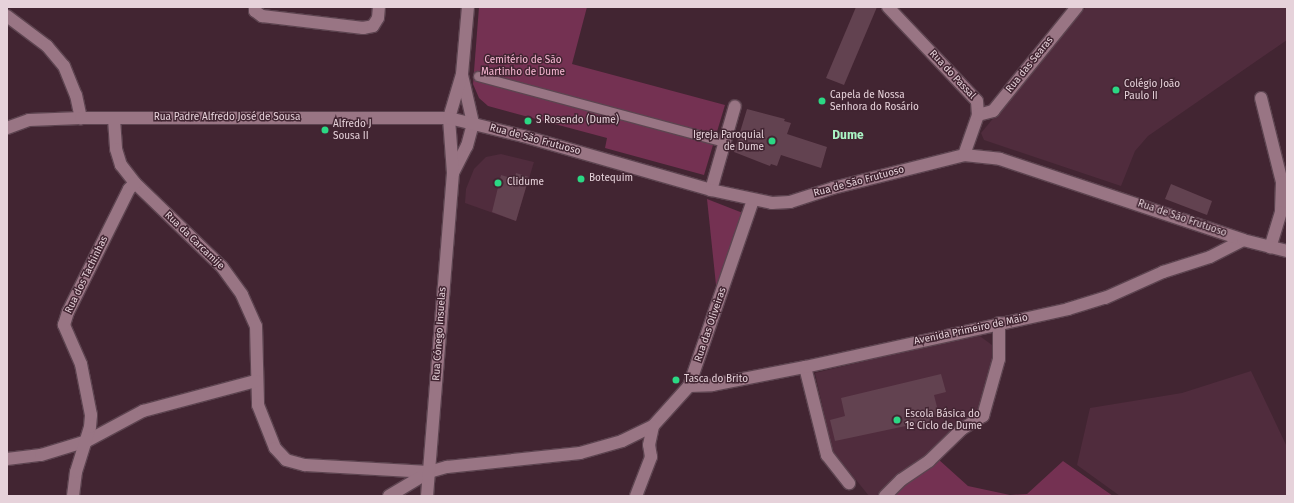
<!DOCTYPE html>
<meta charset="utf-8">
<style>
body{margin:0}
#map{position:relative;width:1294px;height:503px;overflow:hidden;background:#422532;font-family:"Fira Sans",sans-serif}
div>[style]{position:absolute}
.built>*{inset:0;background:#502c3d}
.green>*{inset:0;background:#743152}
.building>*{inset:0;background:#624250}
.roads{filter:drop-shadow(1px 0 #5d4450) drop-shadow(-1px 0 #5d4450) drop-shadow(0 1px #5d4450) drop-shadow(0 -1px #5d4450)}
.service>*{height:9px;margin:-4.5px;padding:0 4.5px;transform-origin:4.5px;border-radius:4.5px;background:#997584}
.minor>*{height:12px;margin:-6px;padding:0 6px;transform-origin:6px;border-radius:6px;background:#997584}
.tertiary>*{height:12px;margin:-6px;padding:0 6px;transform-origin:6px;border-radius:6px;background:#997584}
.dots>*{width:11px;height:11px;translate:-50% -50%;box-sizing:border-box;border:2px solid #422532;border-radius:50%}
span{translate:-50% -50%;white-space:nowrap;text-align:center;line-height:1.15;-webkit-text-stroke:3px #422532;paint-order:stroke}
.park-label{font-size:10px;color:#fabad5}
.street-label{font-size:10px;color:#e6d2da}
.poi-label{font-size:10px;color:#e6d2da}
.left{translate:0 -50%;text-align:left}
.right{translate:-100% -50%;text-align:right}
.quarter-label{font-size:12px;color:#abf6c6;font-weight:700}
.frame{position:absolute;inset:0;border:8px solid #e6d2da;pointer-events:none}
</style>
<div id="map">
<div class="built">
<div style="clip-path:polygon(1086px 7px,1287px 7px,1287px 40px,1148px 136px,1135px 151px,1121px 186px,984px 140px,981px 133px)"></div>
<div style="clip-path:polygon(501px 154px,534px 162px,516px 221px,465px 203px,466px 189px,474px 169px,486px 157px)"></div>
<div style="clip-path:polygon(977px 334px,992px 345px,992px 363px,979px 412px,879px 496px,869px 496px,832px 450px,815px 373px)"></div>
<div style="clip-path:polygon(1251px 371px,1287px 447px,1287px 496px,1120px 496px,1077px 465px,1090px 408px,1182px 393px)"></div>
</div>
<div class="green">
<div style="clip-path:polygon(479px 7px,587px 7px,572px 64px,725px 105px,704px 175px,605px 148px,607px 138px,488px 106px,479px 98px,473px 84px)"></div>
<div style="clip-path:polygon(707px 199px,748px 215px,718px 304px)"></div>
<div style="clip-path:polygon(938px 459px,968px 486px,1010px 495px,1027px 494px,1063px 461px,1113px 496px,891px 496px,904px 484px)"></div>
</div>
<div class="building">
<div style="clip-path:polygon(856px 7px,877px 7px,844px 85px,826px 78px)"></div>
<div style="clip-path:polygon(747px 109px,785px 119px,784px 121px,791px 123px,787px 134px,827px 147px,821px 168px,781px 155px,777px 166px,771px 164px,770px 166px,734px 152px)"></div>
<div style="clip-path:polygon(516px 173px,529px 177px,516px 221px,492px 212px,501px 175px,514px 179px)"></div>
<div style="clip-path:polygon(1171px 184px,1212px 201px,1207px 215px,1165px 199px)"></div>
<div style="clip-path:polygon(941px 374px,946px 392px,934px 395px,939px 415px,933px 417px,934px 420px,835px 441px,830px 420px,845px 416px,841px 398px)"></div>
</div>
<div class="roads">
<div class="service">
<div style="left:478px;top:76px;width:256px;rotate:15deg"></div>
</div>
<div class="minor">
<div style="left:255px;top:7px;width:4px;rotate:90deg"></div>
<div style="left:255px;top:11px;width:9px;rotate:36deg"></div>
<div style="left:262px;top:16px;width:102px;rotate:6.8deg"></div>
<div style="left:363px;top:28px;width:10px;rotate:-11deg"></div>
<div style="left:373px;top:26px;width:9px;rotate:-58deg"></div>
<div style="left:378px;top:18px;width:11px;rotate:-85deg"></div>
<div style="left:888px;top:7px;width:129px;rotate:46.6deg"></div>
<div style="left:977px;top:101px;width:14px;rotate:86deg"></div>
<div style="left:978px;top:115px;width:42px;rotate:109.3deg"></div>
<div style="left:7px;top:16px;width:50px;rotate:36.9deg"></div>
<div style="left:47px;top:46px;width:26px;rotate:50deg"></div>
<div style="left:64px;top:66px;width:31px;rotate:68deg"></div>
<div style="left:76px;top:95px;width:24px;rotate:78deg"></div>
<div style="left:1261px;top:98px;width:87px;rotate:76deg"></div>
<div style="left:1282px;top:182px;width:30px;rotate:92deg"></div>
<div style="left:1281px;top:212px;width:37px;rotate:107deg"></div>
<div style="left:978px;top:115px;width:16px;rotate:-15deg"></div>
<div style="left:993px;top:111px;width:134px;rotate:-51.1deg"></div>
<div style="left:114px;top:119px;width:30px;rotate:86deg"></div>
<div style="left:116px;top:149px;width:17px;rotate:73deg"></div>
<div style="left:121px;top:165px;width:23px;rotate:52deg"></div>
<div style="left:135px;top:183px;width:121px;rotate:44deg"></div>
<div style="left:222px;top:267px;width:34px;rotate:54deg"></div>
<div style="left:242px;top:295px;width:34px;rotate:66deg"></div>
<div style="left:256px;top:326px;width:79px;rotate:88.5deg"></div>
<div style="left:258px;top:405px;width:46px;rotate:68.4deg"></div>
<div style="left:275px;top:448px;width:16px;rotate:47deg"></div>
<div style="left:286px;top:460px;width:20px;rotate:15deg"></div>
<div style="left:305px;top:465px;width:124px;rotate:3.2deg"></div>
<div style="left:453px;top:173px;width:30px;rotate:-63deg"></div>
<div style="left:467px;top:146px;width:24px;rotate:-75deg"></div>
<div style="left:473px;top:123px;width:49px;rotate:-102.9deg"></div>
<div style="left:711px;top:190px;width:87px;rotate:-74.1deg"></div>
<div style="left:805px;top:367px;width:91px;rotate:76deg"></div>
<div style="left:827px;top:455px;width:36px;rotate:52deg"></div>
<div style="left:689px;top:386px;width:23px;rotate:-2deg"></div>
<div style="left:712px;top:385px;width:95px;rotate:-11deg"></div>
<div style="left:805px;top:367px;width:269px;rotate:-12.4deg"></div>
<div style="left:1068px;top:309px;width:39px;rotate:-17deg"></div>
<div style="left:1105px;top:298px;width:64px;rotate:-24.1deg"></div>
<div style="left:1163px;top:272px;width:49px;rotate:-17.7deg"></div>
<div style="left:1210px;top:257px;width:37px;rotate:-27deg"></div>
<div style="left:7px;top:459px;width:34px;rotate:-7deg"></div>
<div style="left:41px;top:455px;width:48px;rotate:-16.9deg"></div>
<div style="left:87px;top:441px;width:64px;rotate:-28.2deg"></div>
<div style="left:143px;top:411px;width:117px;rotate:-14.9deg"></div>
<div style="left:73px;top:496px;width:24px;rotate:-83deg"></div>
<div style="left:76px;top:472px;width:47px;rotate:-72.7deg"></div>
<div style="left:90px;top:427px;width:12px;rotate:-85deg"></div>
<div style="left:91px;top:415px;width:52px;rotate:-101.1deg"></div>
<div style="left:81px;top:364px;width:43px;rotate:-113.6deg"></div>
<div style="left:64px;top:325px;width:14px;rotate:-73deg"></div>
<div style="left:68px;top:312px;width:137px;rotate:-63.6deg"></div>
<div style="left:129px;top:189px;width:8px;rotate:-45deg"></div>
<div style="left:389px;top:496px;width:47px;rotate:-31deg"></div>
<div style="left:429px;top:472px;width:19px;rotate:-16deg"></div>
<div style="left:447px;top:467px;width:134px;rotate:-6deg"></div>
<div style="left:580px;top:453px;width:44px;rotate:-15.9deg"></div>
<div style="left:622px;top:441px;width:34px;rotate:-26deg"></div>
<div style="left:653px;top:426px;width:54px;rotate:-48deg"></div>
<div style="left:689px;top:386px;width:197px;rotate:-71deg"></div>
<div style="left:427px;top:496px;width:324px;rotate:-85.4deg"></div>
<div style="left:453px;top:173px;width:55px;rotate:-94.2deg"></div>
<div style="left:449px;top:118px;width:46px;rotate:-73.5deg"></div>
<div style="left:462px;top:74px;width:67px;rotate:-84.9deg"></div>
<div style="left:636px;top:496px;width:42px;rotate:-69deg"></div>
<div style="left:651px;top:457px;width:12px;rotate:-99deg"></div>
<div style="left:649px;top:445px;width:19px;rotate:-78deg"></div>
<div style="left:885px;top:496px;width:23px;rotate:-45deg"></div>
<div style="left:901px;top:480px;width:34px;rotate:-34deg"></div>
<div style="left:929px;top:461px;width:46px;rotate:-44.1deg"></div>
<div style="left:962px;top:429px;width:25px;rotate:-32deg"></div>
<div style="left:983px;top:416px;width:59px;rotate:-74.3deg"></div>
<div style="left:999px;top:359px;width:36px;rotate:-90deg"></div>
</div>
<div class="tertiary">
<div style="left:7px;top:128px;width:23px;rotate:-20deg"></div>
<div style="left:29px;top:120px;width:52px;rotate:-2.2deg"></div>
<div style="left:81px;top:118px;width:368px"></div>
<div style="left:449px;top:118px;width:76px;rotate:13.7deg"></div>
<div style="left:523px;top:136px;width:196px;rotate:16deg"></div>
<div style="left:711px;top:190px;width:62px;rotate:12deg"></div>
<div style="left:772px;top:203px;width:18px;rotate:-3deg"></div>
<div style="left:790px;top:202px;width:45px;rotate:-18deg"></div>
<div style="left:833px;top:188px;width:135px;rotate:-14.1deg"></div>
<div style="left:964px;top:155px;width:36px;rotate:6deg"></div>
<div style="left:1000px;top:159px;width:256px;rotate:18.4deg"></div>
<div style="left:1243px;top:240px;width:45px;rotate:14deg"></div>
</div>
</div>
<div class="dots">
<div style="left:1116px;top:90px;background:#2bd884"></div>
<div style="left:822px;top:101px;background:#2bd884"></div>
<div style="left:528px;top:121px;background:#2bd884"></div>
<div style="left:325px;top:130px;background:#2bd884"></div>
<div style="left:772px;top:141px;background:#2bd884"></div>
<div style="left:581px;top:179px;background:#2bd884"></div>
<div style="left:498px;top:183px;background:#2bd884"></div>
<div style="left:676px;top:380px;background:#2bd884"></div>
<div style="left:897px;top:420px;background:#2bd884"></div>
</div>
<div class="park-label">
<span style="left:523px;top:66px">Cemitério de São<br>Martinho de Dume</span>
</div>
<div class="street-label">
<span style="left:1030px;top:65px;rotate:-51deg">Rua das Searas</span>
<span style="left:952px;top:75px;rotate:47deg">Rua do Passal</span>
<span style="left:227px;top:118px">Rua Padre Alfredo José de Sousa</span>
<span style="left:535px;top:140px;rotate:15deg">Rua de São Frutuoso</span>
<span style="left:859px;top:182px;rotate:-15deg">Rua de São Frutuoso</span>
<span style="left:1182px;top:219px;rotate:19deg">Rua de São Frutuoso</span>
<span style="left:194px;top:241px;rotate:44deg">Rua da Carcamije</span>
<span style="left:87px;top:275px;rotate:-64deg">Rua dos Tachinhas</span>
<span style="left:711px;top:325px;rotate:-71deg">Rua das Oliveiras</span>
<span style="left:971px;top:330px;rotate:-12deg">Avenida Primeiro de Maio</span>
<span style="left:440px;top:334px;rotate:-86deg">Rua Cónego Insuelas</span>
</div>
<div class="poi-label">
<span class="left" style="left:1124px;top:90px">Colégio João<br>Paulo II</span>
<span class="left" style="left:830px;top:101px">Capela de Nossa<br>Senhora do Rosário</span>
<span class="left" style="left:536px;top:121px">S Rosendo (Dume)</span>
<span class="left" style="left:333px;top:130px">Alfredo J<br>Sousa II</span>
<span class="right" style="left:764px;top:141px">Igreja Paroquial<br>de Dume</span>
<span class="left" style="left:589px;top:179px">Botequim</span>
<span class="left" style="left:507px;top:183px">Clidume</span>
<span class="left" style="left:684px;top:380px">Tasca do Brito</span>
<span class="left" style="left:905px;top:420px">Escola Básica do<br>1º Ciclo de Dume</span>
</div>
<div class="quarter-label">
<span style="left:848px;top:136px">Dume</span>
</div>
<div class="frame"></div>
</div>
